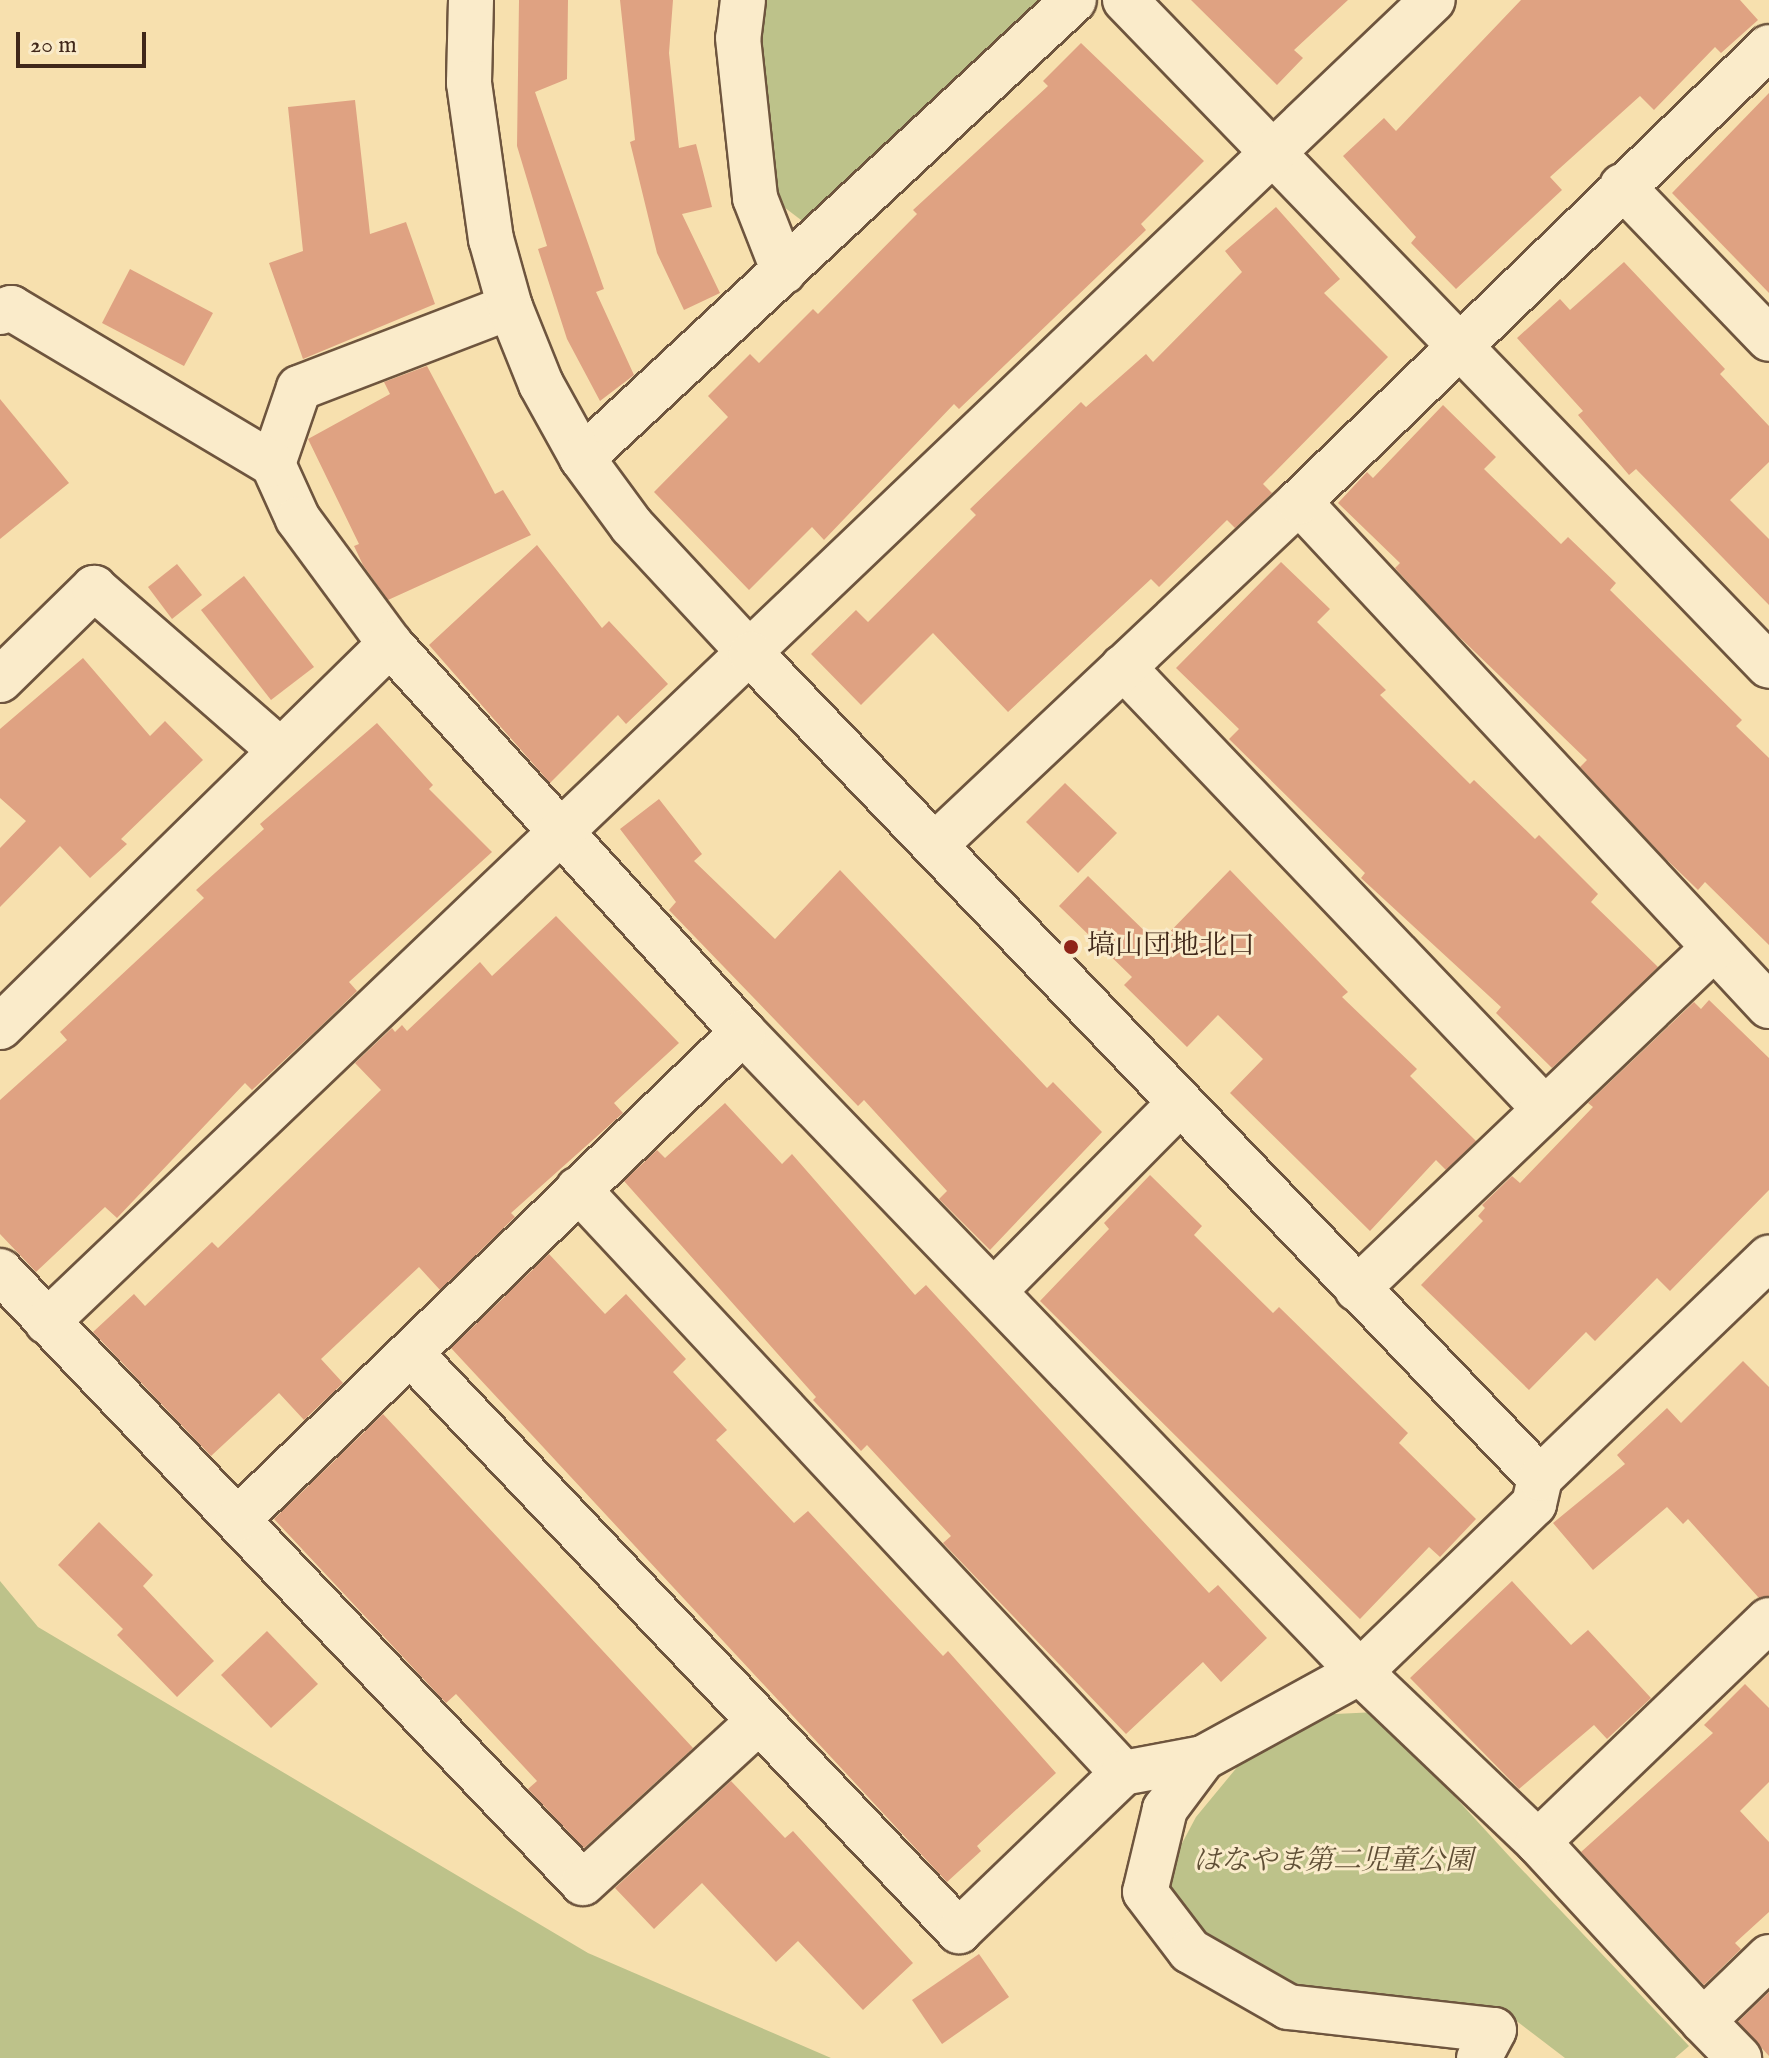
<!DOCTYPE html>
<meta charset="utf-8">
<style>
body{margin:0}
#map{position:relative;width:1769px;height:2058px;overflow:hidden;background:#f7e0ae;font-family:"IM FELL English","Noto Serif JP",serif}
div>[style]{position:absolute}
.green>*{inset:0;background:#bdc28a}
.building>*{inset:0;background:#dfa282}
.roads{filter:drop-shadow(2px 0 #6e553e) drop-shadow(-2px 0 #6e553e) drop-shadow(0 2px #6e553e) drop-shadow(0 -2px #6e553e)}
.street>*{height:44px;margin:-22px;padding:0 22px;transform-origin:22px;border-radius:22px;background:#faebca}
.secondary>*{height:44px;margin:-22px;padding:0 22px;transform-origin:22px;border-radius:22px;background:#faebca}
.dots>*{width:22px;height:22px;translate:-50% -50%;box-sizing:border-box;border:4px solid #faebca;border-radius:50%}
span{translate:-50% -50%;white-space:nowrap;text-align:center;line-height:1.15;-webkit-text-stroke:6px #faebca;paint-order:stroke}
.poi-label{font-size:28px;color:#402719}
.left{translate:0 -50%;text-align:left}
.park-label{font-size:28px;color:#5f4e35;font-style:italic}
.scale{position:absolute;left:16px;top:32px;width:130px;height:36px;box-sizing:border-box;border:4px solid #402719;border-top:0;padding-left:10px;font-size:24px;line-height:28px;white-space:nowrap;color:#402719;-webkit-text-stroke:6px #faebca;paint-order:stroke}
</style>
<div id="map">
<div class="green">
<div style="clip-path:polygon(756px 0,1040px 0,805px 223px,776px 201px)"></div>
<div style="clip-path:polygon(0 1581px,38px 1627px,588px 1953px,831px 2058px,0 2058px)"></div>
<div style="clip-path:polygon(1377px 1712px,1510px 1857px,1689px 2046px,1675px 2058px,1565px 2058px,1510px 2016px,1304px 1997px,1205px 1946px,1163px 1879px,1196px 1817px,1262px 1737px,1314px 1715px)"></div>
</div>
<div class="building">
<div style="clip-path:polygon(519px 0,568px 0,567px 79px,535px 92px,604px 289px,596px 292px,634px 375px,600px 401px,567px 339px,538px 249px,547px 246px,517px 146px)"></div>
<div style="clip-path:polygon(620px 0,673px 0,669px 53px,679px 148px,696px 144px,712px 207px,682px 214px,720px 293px,684px 310px,657px 253px,630px 142px,635px 140px)"></div>
<div style="clip-path:polygon(1191px 0,1348px 0,1294px 50px,1303px 58px,1277px 85px)"></div>
<div style="clip-path:polygon(1521px 0,1740px 0,1758px 20px,1721px 53px,1715px 47px,1654px 110px,1640px 96px,1550px 177px,1562px 190px,1456px 289px,1411px 243px,1416px 237px,1343px 156px,1384px 118px,1396px 131px)"></div>
<div style="clip-path:polygon(1081px 43px,1204px 161px,1141px 224px,1146px 230px,959px 409px,954px 404px,824px 540px,812px 527px,749px 590px,654px 492px,728px 417px,708px 396px,750px 354px,759px 363px,813px 309px,818px 314px,917px 214px,913px 210px,1048px 86px,1043px 81px)"></div>
<div style="clip-path:polygon(1769px 93px,1769px 293px,1672px 193px)"></div>
<div style="clip-path:polygon(355px 100px,370px 234px,406px 222px,435px 304px,303px 359px,269px 263px,303px 251px,288px 107px)"></div>
<div style="clip-path:polygon(1276px 207px,1340px 279px,1324px 293px,1388px 357px,1263px 484px,1272px 493px,1235px 528px,1227px 520px,1159px 587px,1151px 579px,1008px 712px,933px 633px,861px 705px,811px 654px,856px 610px,868px 622px,976px 515px,970px 509px,1081px 402px,1086px 407px,1146px 354px,1153px 362px,1242px 272px,1225px 251px)"></div>
<div style="clip-path:polygon(1624px 262px,1725px 369px,1720px 374px,1769px 426px,1769px 462px,1730px 500px,1769px 539px,1769px 605px,1636px 469px,1629px 475px,1578px 415px,1583px 411px,1517px 338px,1560px 299px,1570px 310px)"></div>
<div style="clip-path:polygon(130px 269px,213px 313px,184px 366px,102px 323px)"></div>
<div style="clip-path:polygon(427px 366px,495px 494px,503px 490px,531px 535px,388px 600px,363px 565px,354px 546px,359px 544px,308px 439px,390px 394px,384px 382px)"></div>
<div style="clip-path:polygon(0 399px,69px 483px,0 539px)"></div>
<div style="clip-path:polygon(1443px 405px,1496px 457px,1484px 469px,1561px 544px,1568px 537px,1616px 583px,1610px 590px,1742px 720px,1736px 726px,1769px 758px,1769px 945px,1705px 882px,1698px 890px,1663px 856px,1580px 767px,1587px 760px,1447px 625px,1395px 568px,1400px 563px,1338px 503px,1367px 472px,1373px 478px)"></div>
<div style="clip-path:polygon(537px 545px,602px 628px,609px 621px,668px 684px,626px 724px,618px 715px,550px 783px,429px 645px)"></div>
<div style="clip-path:polygon(1281px 562px,1330px 609px,1317px 622px,1386px 690px,1380px 695px,1470px 784px,1474px 780px,1535px 839px,1539px 835px,1598px 894px,1591px 902px,1658px 967px,1552px 1068px,1496px 1013px,1501px 1007px,1361px 878px,1365px 873px,1229px 739px,1239px 729px,1176px 668px)"></div>
<div style="clip-path:polygon(177px 564px,202px 595px,172px 619px,148px 587px)"></div>
<div style="clip-path:polygon(244px 576px,314px 667px,271px 700px,201px 610px)"></div>
<div style="clip-path:polygon(83px 658px,150px 736px,165px 721px,203px 760px,121px 839px,127px 844px,90px 878px,60px 846px,0 907px,0 848px,26px 821px,0 798px,0 729px)"></div>
<div style="clip-path:polygon(377px 723px,433px 785px,429px 789px,492px 852px,349px 982px,357px 991px,321px 1026px,252px 1090px,245px 1083px,117px 1218px,105px 1207px,36px 1272px,0 1234px,0 1100px,67px 1040px,60px 1032px,204px 898px,196px 890px,264px 829px,260px 824px)"></div>
<div style="clip-path:polygon(1065px 783px,1117px 833px,1078px 873px,1026px 822px)"></div>
<div style="clip-path:polygon(659px 799px,702px 854px,694px 861px,775px 939px,840px 870px,1047px 1088px,1053px 1082px,1102px 1132px,990px 1250px,939px 1199px,947px 1191px,864px 1100px,858px 1106px,669px 910px,676px 902px,620px 829px)"></div>
<div style="clip-path:polygon(1230px 870px,1348px 992px,1342px 997px,1417px 1069px,1410px 1076px,1476px 1141px,1446px 1170px,1436px 1160px,1370px 1231px,1230px 1093px,1263px 1059px,1218px 1015px,1187px 1047px,1124px 985px,1132px 977px,1059px 906px,1088px 876px,1158px 944px)"></div>
<div style="clip-path:polygon(556px 916px,679px 1043px,614px 1103px,623px 1113px,511px 1213px,515px 1217px,440px 1290px,419px 1267px,321px 1359px,343px 1383px,304px 1420px,279px 1393px,211px 1456px,93px 1332px,134px 1294px,145px 1306px,212px 1242px,218px 1248px,381px 1090px,355px 1063px,392px 1028px,395px 1032px,402px 1025px,407px 1031px,480px 962px,492px 976px)"></div>
<div style="clip-path:polygon(1709px 1000px,1769px 1058px,1769px 1190px,1670px 1291px,1657px 1278px,1595px 1341px,1586px 1332px,1529px 1390px,1421px 1285px,1483px 1221px,1478px 1216px,1485px 1208px,1482px 1205px,1512px 1176px,1520px 1183px,1593px 1107px,1588px 1103px,1694px 1002px,1701px 1009px)"></div>
<div style="clip-path:polygon(725px 1103px,782px 1164px,792px 1154px,915px 1295px,926px 1285px,1209px 1593px,1218px 1585px,1267px 1638px,1221px 1682px,1203px 1662px,1126px 1734px,943px 1543px,951px 1536px,867px 1445px,861px 1451px,813px 1400px,816px 1397px,624px 1181px,657px 1150px,665px 1158px)"></div>
<div style="clip-path:polygon(1150px 1175px,1202px 1226px,1194px 1235px,1273px 1313px,1279px 1307px,1408px 1433px,1399px 1443px,1476px 1519px,1440px 1557px,1429px 1547px,1360px 1619px,1040px 1301px,1109px 1229px,1104px 1223px)"></div>
<div style="clip-path:polygon(549px 1254px,605px 1314px,626px 1294px,686px 1359px,673px 1372px,727px 1430px,716px 1440px,794px 1523px,808px 1511px,943px 1656px,948px 1651px,1056px 1773px,977px 1846px,981px 1851px,947px 1882px,451px 1348px)"></div>
<div style="clip-path:polygon(1743px 1361px,1769px 1387px,1769px 1596px,1759px 1598px,1688px 1519px,1683px 1524px,1667px 1507px,1593px 1570px,1553px 1523px,1625px 1464px,1617px 1455px,1667px 1408px,1681px 1423px)"></div>
<div style="clip-path:polygon(383px 1414px,693px 1748px,584px 1848px,528px 1789px,537px 1781px,456px 1694px,446px 1703px,274px 1519px)"></div>
<div style="clip-path:polygon(99px 1522px,153px 1575px,143px 1586px,214px 1661px,177px 1697px,117px 1635px,123px 1629px,58px 1565px)"></div>
<div style="clip-path:polygon(1512px 1581px,1571px 1645px,1588px 1630px,1651px 1698px,1607px 1739px,1594px 1725px,1519px 1789px,1410px 1678px)"></div>
<div style="clip-path:polygon(267px 1631px,318px 1684px,271px 1728px,221px 1675px)"></div>
<div style="clip-path:polygon(1745px 1684px,1769px 1708px,1769px 1782px,1740px 1811px,1769px 1842px,1769px 1912px,1735px 1943px,1741px 1949px,1704px 1985px,1581px 1852px,1713px 1733px,1704px 1725px)"></div>
<div style="clip-path:polygon(731px 1781px,785px 1838px,793px 1831px,913px 1963px,863px 2010px,798px 1941px,776px 1962px,702px 1883px,654px 1929px,615px 1888px)"></div>
<div style="clip-path:polygon(979px 1954px,1009px 1997px,942px 2044px,912px 2000px)"></div>
<div style="clip-path:polygon(1769px 1992px,1769px 2056px,1738px 2022px)"></div>
</div>
<div class="roads">
<div class="street">
<div style="left:743px;top:0;width:38px;rotate:97deg"></div>
<div style="left:738px;top:38px;width:161px;rotate:83.9deg"></div>
<div style="left:755px;top:198px;width:79px;rotate:68.6deg"></div>
<div style="left:1125px;top:0;width:926px;rotate:45.96deg"></div>
<div style="left:1622px;top:186px;width:212px;rotate:46.1deg"></div>
<div style="left:510px;top:307px;width:226px;rotate:159deg"></div>
<div style="left:299px;top:388px;width:80px;rotate:108.9deg"></div>
<div style="left:273px;top:464px;width:60px;rotate:65.6deg"></div>
<div style="left:298px;top:519px;width:155px;rotate:53.6deg"></div>
<div style="left:390px;top:644px;width:525px;rotate:47.7deg"></div>
<div style="left:743px;top:1032px;width:889px;rotate:46.05deg"></div>
<div style="left:1360px;top:1672px;width:246px;rotate:43.7deg"></div>
<div style="left:1538px;top:1842px;width:243px;rotate:47.3deg"></div>
<div style="left:1703px;top:2021px;width:92px;rotate:-44.1deg"></div>
<div style="left:0;top:312px;width:12px;rotate:-20deg"></div>
<div style="left:11px;top:308px;width:305px;rotate:30.8deg"></div>
<div style="left:582px;top:458px;width:672px;rotate:-42.95deg"></div>
<div style="left:1299px;top:502px;width:689px;rotate:47deg"></div>
<div style="left:1123px;top:667px;width:610px;rotate:46.33deg"></div>
<div style="left:0;top:680px;width:132px;rotate:-44.4deg"></div>
<div style="left:94px;top:588px;width:247px;rotate:41.1deg"></div>
<div style="left:935px;top:845px;width:500px;rotate:-43.3deg"></div>
<div style="left:1299px;top:502px;width:654px;rotate:-44.07deg"></div>
<div style="left:0;top:1027px;width:547px;rotate:-44.48deg"></div>
<div style="left:578px;top:1189px;width:799px;rotate:46.98deg"></div>
<div style="left:0;top:1271px;width:845px;rotate:46.39deg"></div>
<div style="left:583px;top:1883px;width:236px;rotate:-42.6deg"></div>
<div style="left:1357px;top:1289px;width:492px;rotate:-43.7deg"></div>
<div style="left:995px;top:1290px;width:262px;rotate:-45.3deg"></div>
<div style="left:47px;top:1322px;width:1915px;rotate:-43.65deg"></div>
<div style="left:411px;top:1354px;width:796px;rotate:46.48deg"></div>
<div style="left:959px;top:1931px;width:228px;rotate:-43.9deg"></div>
<div style="left:1123px;top:1773px;width:81px;rotate:-10.6deg"></div>
<div style="left:1203px;top:1758px;width:179px;rotate:-28.7deg"></div>
<div style="left:1360px;top:1672px;width:242px;rotate:-44deg"></div>
<div style="left:1534px;top:1504px;width:27px;rotate:-77deg"></div>
<div style="left:238px;top:1519px;width:702px;rotate:-43.96deg"></div>
<div style="left:1203px;top:1758px;width:64px;rotate:126.7deg"></div>
<div style="left:1165px;top:1809px;width:85px;rotate:103.5deg"></div>
<div style="left:1145px;top:1892px;width:74px;rotate:52.7deg"></div>
<div style="left:1190px;top:1951px;width:113px;rotate:29.7deg"></div>
<div style="left:1288px;top:2007px;width:207px;rotate:6.4deg"></div>
<div style="left:1494px;top:2030px;width:32px;rotate:118deg"></div>
<div style="left:1538px;top:1842px;width:320px;rotate:-43.9deg"></div>
<div style="left:1703px;top:2021px;width:52px;rotate:45.8deg"></div>
</div>
<div class="secondary">
<div style="left:471px;top:0;width:83px;rotate:91.4deg"></div>
<div style="left:469px;top:83px;width:158px;rotate:82deg"></div>
<div style="left:491px;top:239px;width:71px;rotate:74.4deg"></div>
<div style="left:510px;top:307px;width:83px;rotate:68.1deg"></div>
<div style="left:541px;top:384px;width:85px;rotate:61deg"></div>
<div style="left:582px;top:458px;width:84px;rotate:53.7deg"></div>
<div style="left:632px;top:526px;width:175px;rotate:47.1deg"></div>
<div style="left:751px;top:654px;width:1141px;rotate:46.24deg"></div>
<div style="left:1540px;top:1478px;width:318px;rotate:-43.9deg"></div>
</div>
</div>
<div class="dots">
<div style="left:1071px;top:947px;background:#8f2418"></div>
</div>
<div class="poi-label">
<span class="left" style="left:1087px;top:947px">塙山団地北口</span>
</div>
<div class="park-label">
<span style="left:1333px;top:1862px">はなやま第二児童公園</span>
</div>
<div class="scale">20 m</div>
</div>
